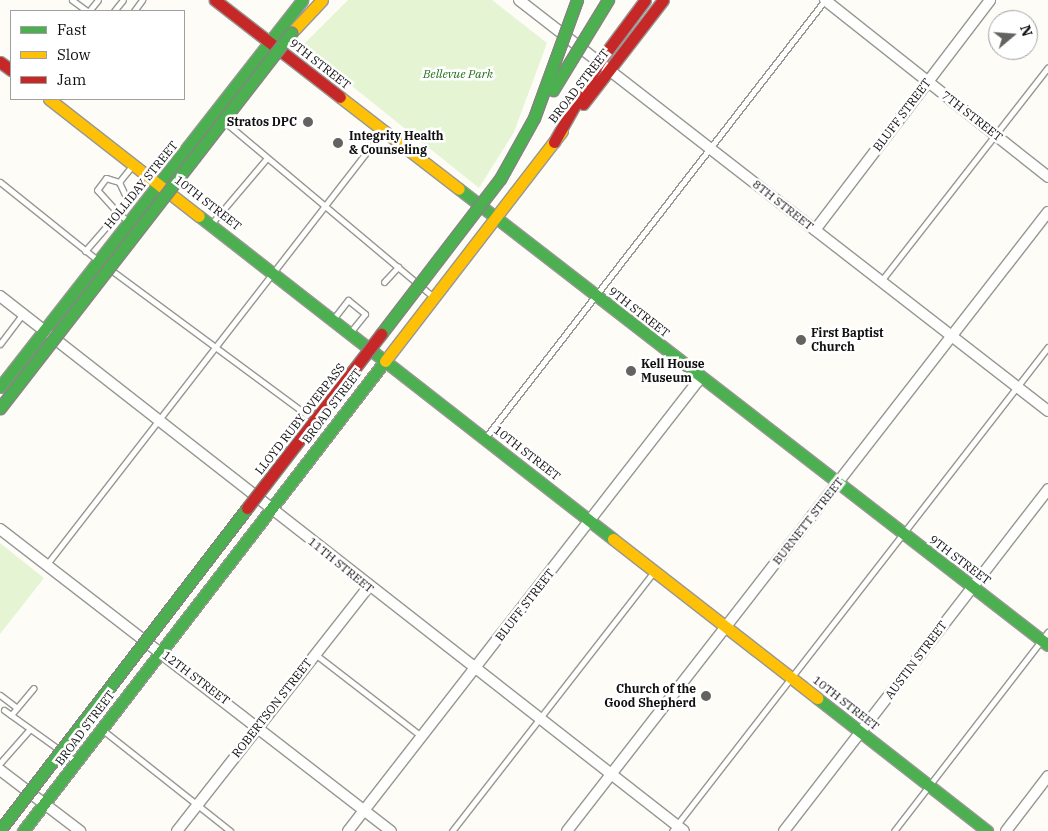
<!DOCTYPE html>
<style>
body{margin:0}
#map{position:relative;width:1048px;height:831px;overflow:hidden;background:#fdfcf7;font-family:"IBM Plex Serif",serif}
div>[style]{position:absolute}
.green>*{inset:0;background:#e5f5d4}
.roads{filter:drop-shadow(1px 0 #979795) drop-shadow(-1px 0 #979795) drop-shadow(0 1px #979795) drop-shadow(0 -1px #979795)}
.lane>*{height:5px;margin:-2.5px;padding:0 2.5px;transform-origin:2.5px;border-radius:2.5px;background:#fffffe}
.street>*{height:10px;margin:-5px;padding:0 5px;transform-origin:5px;border-radius:5px;background:#fffffe}
.fast>*{height:11px;margin:-5.5px;padding:0 5.5px;transform-origin:5.5px;border-radius:5.5px;background:#4caf50}
.slow>*{height:11px;margin:-5.5px;padding:0 5.5px;transform-origin:5.5px;border-radius:5.5px;background:#ffc107}
.jam>*{height:11px;margin:-5.5px;padding:0 5.5px;transform-origin:5.5px;border-radius:5.5px;background:#c62828}
.bridges{filter:drop-shadow(1px 0 #858482) drop-shadow(-1px 0 #858482) drop-shadow(0 1px #858482) drop-shadow(0 -1px #858482)}
.fast-bridge>*{height:11px;margin:-5.5px;padding:0 5.5px;transform-origin:5.5px;border-radius:5.5px;background:#4caf50}
.jam-bridge>*{height:11px;margin:-5.5px;padding:0 5.5px;transform-origin:5.5px;border-radius:5.5px;background:#c62828}
.dots>*{width:14px;height:14px;translate:-50% -50%;box-sizing:border-box;border:2px solid #fff;border-radius:50%}
span{translate:-50% -50%;white-space:nowrap;text-align:center;line-height:1.15;-webkit-text-stroke:5px #fff;paint-order:stroke}
.street-label{font-size:12px;color:#111}
.park-label{font-size:12px;color:#237218;font-style:italic}
.poi-label{font-size:12px;color:#111;font-weight:700}
.right{translate:-100% -50%;text-align:right}
.left{translate:0 -50%;text-align:left}
.legend{position:absolute;left:10px;top:10px;width:175px;height:90px;box-sizing:border-box;background:#fff;border:1px solid #a0a0a0;margin:0;padding:6px 9px;list-style:none;font-size:15px;color:#111}
.legend li{display:flex;align-items:center;gap:10px;height:25px}
.legend b{width:25px;border:1px solid #a0a0a0}
.north{position:absolute;left:988px;top:10px;width:50px;height:50px;box-sizing:border-box;background:#fff;border:1px solid #a0a0a0;border-radius:50%;rotate:72deg;font-size:14px;font-weight:700;line-height:20px;text-align:center;color:#111}
.north::after{content:'';display:block;margin:auto;width:18px;height:22px;background:#646362;clip-path:polygon(50% 0,100% 100%,50% 72%,0 100%)}
</style>
<div id="map">
<div class="green">
<div style="clip-path:polygon(348px 0,492px 0,547px 43px,514px 132px,479px 188px,302px 46px)"></div>
<div style="clip-path:polygon(0 543px,44px 578px,0 634px)"></div>
</div>
<div class="roads">
<div class="lane">
<div style="left:72px;top:0;width:19px;rotate:36deg"></div>
<div style="left:89px;top:11px;width:14px;rotate:-51deg"></div>
<div style="left:114px;top:11px;width:14px;rotate:-51deg"></div>
<div style="left:134px;top:11px;width:14px;rotate:-54deg"></div>
<div style="left:226px;top:123px;width:269px;rotate:40deg"></div>
<div style="left:0;top:182px;width:123px;rotate:38.7deg"></div>
<div style="left:119px;top:182px;width:21px;rotate:65deg"></div>
<div style="left:128px;top:201px;width:16px;rotate:130deg"></div>
<div style="left:118px;top:213px;width:13px;rotate:39deg"></div>
<div style="left:212px;top:223px;width:85px;rotate:-49.8deg"></div>
<div style="left:85px;top:251px;width:50px;rotate:-49deg"></div>
<div style="left:118px;top:213px;width:31px;rotate:-132deg"></div>
<div style="left:97px;top:190px;width:15px;rotate:-53deg"></div>
<div style="left:106px;top:178px;width:14px;rotate:17deg"></div>
<div style="left:119px;top:182px;width:21px;rotate:-51deg"></div>
<div style="left:111px;top:270px;width:249px;rotate:36.5deg"></div>
<div style="left:881px;top:281px;width:271px;rotate:-52deg"></div>
<div style="left:384px;top:282px;width:21px;rotate:-47deg"></div>
<div style="left:334px;top:318px;width:23px;rotate:-52deg"></div>
<div style="left:348px;top:300px;width:22px;rotate:39deg"></div>
<div style="left:365px;top:314px;width:22px;rotate:129deg"></div>
<div style="left:0;top:344px;width:38px;rotate:-53deg"></div>
<div style="left:485px;top:438px;width:554px;rotate:-52.18deg"></div>
<div style="left:47px;top:564px;width:548px;rotate:-52.19deg"></div>
<div style="left:315px;top:654px;width:134px;rotate:37.7deg"></div>
<div style="left:0;top:695px;width:21px;rotate:37deg"></div>
<div style="left:4px;top:710px;width:87px;rotate:35.7deg"></div>
<div style="left:11px;top:715px;width:35px;rotate:-50deg"></div>
<div style="left:104px;top:731px;width:161px;rotate:38.4deg"></div>
<div style="left:0;top:763px;width:45px;rotate:-48.6deg"></div>
<div style="left:452px;top:831px;width:327px;rotate:-52.1deg"></div>
<div style="left:672px;top:831px;width:613px;rotate:-52.16deg"></div>
<div style="left:894px;top:831px;width:252px;rotate:-52.3deg"></div>
</div>
<div class="street">
<div style="left:519px;top:0;width:670px;rotate:37.84deg"></div>
<div style="left:825px;top:0;width:285px;rotate:38.4deg"></div>
<div style="left:815px;top:230px;width:289px;rotate:-52.7deg"></div>
<div style="left:0;top:296px;width:868px;rotate:38.03deg"></div>
<div style="left:0;top:529px;width:494px;rotate:37.7deg"></div>
<div style="left:0;top:770px;width:101px;rotate:37.3deg"></div>
<div style="left:177px;top:831px;width:310px;rotate:-51.9deg"></div>
<div style="left:348px;top:831px;width:575px;rotate:-52.13deg"></div>
<div style="left:567px;top:831px;width:784px;rotate:-52.15deg"></div>
<div style="left:784px;top:831px;width:432px;rotate:-52.3deg"></div>
<div style="left:1006px;top:831px;width:69px;rotate:-52.6deg"></div>
</div>
<div class="fast">
<div style="left:459px;top:189px;width:745px;rotate:37.75deg"></div>
<div style="left:199px;top:216px;width:525px;rotate:37.96deg"></div>
<div style="left:0;top:387px;width:491px;rotate:-52deg"></div>
<div style="left:817px;top:698px;width:216px;rotate:38deg"></div>
<div style="left:23px;top:831px;width:593px;rotate:-52.4deg"></div>
</div>
<div class="slow">
<div style="left:291px;top:33px;width:45px;rotate:-46.8deg"></div>
<div style="left:340px;top:97px;width:150px;rotate:37.7deg"></div>
<div style="left:49px;top:99px;width:190px;rotate:38deg"></div>
<div style="left:385px;top:361px;width:290px;rotate:-52.4deg"></div>
<div style="left:613px;top:539px;width:259px;rotate:37.9deg"></div>
</div>
<div class="jam">
<div style="left:215px;top:0;width:158px;rotate:37.8deg"></div>
<div style="left:0;top:62px;width:14px;rotate:36deg"></div>
<div style="left:583px;top:104px;width:131px;rotate:-52.4deg"></div>
<div style="left:554px;top:142px;width:92px;rotate:-60.6deg"></div>
<div style="left:599px;top:62px;width:77px;rotate:-53.4deg"></div>
</div>
</div>
<div class="bridges">
<div class="fast-bridge">
<div style="left:553px;top:90px;width:105px;rotate:-58.6deg"></div>
<div style="left:381px;top:334px;width:195px;rotate:-52.5deg"></div>
<div style="left:500px;top:179px;width:70px;rotate:-60.9deg"></div>
<div style="left:534px;top:118px;width:126px;rotate:-70deg"></div>
<div style="left:0;top:408px;width:475px;rotate:-52.2deg"></div>
<div style="left:0;top:830px;width:406px;rotate:-52.5deg"></div>
</div>
<div class="jam-bridge">
<div style="left:247px;top:508px;width:220px;rotate:-52.4deg"></div>
</div>
</div>
<div class="dots">
<div style="left:308px;top:122px;background:#646362"></div>
<div style="left:338px;top:143px;background:#646362"></div>
<div style="left:801px;top:340px;background:#646362"></div>
<div style="left:631px;top:371px;background:#646362"></div>
<div style="left:706px;top:696px;background:#646362"></div>
</div>
<div class="street-label">
<span style="left:320px;top:64px;rotate:38deg">9TH STREET</span>
<span style="left:579px;top:86px;rotate:-52deg">BROAD STREET</span>
<span style="left:902px;top:115px;rotate:-53deg">BLUFF STREET</span>
<span style="left:972px;top:116px;rotate:38deg">7TH STREET</span>
<span style="left:141px;top:185px;rotate:-51deg">HOLLIDAY STREET</span>
<span style="left:208px;top:203px;rotate:38deg">10TH STREET</span>
<span style="left:783px;top:205px;rotate:38deg">8TH STREET</span>
<span style="left:639px;top:312px;rotate:38deg">9TH STREET</span>
<span style="left:332px;top:406px;rotate:-53deg">BROAD STREET</span>
<span style="left:300px;top:419px;rotate:-52deg">LLOYD RUBY OVERPASS</span>
<span style="left:527px;top:453px;rotate:38deg">10TH STREET</span>
<span style="left:808px;top:521px;rotate:-52deg">BURNETT STREET</span>
<span style="left:960px;top:560px;rotate:37deg">9TH STREET</span>
<span style="left:341px;top:565px;rotate:39deg">11TH STREET</span>
<span style="left:525px;top:605px;rotate:-52deg">BLUFF STREET</span>
<span style="left:916px;top:660px;rotate:-53deg">AUSTIN STREET</span>
<span style="left:196px;top:678px;rotate:37deg">12TH STREET</span>
<span style="left:846px;top:703px;rotate:38deg">10TH STREET</span>
<span style="left:272px;top:708px;rotate:-52deg">ROBERTSON STREET</span>
<span style="left:85px;top:728px;rotate:-53deg">BROAD STREET</span>
</div>
<div class="park-label">
<span style="left:458px;top:74px">Bellevue Park</span>
</div>
<div class="poi-label">
<span class="right" style="left:297px;top:122px">Stratos DPC</span>
<span class="left" style="left:349px;top:143px">Integrity Health<br>&amp; Counseling</span>
<span class="left" style="left:811px;top:340px">First Baptist<br>Church</span>
<span class="left" style="left:641px;top:371px">Kell House<br>Museum</span>
<span class="right" style="left:696px;top:696px">Church of the<br>Good Shepherd</span>
</div>
<ul class="legend">
<li><b style="height:6px;background:#4caf50"></b>Fast</li>
<li><b style="height:6px;background:#ffc107"></b>Slow</li>
<li><b style="height:6px;background:#c62828"></b>Jam</li>
</ul>
<div class="north">N</div>
</div>
